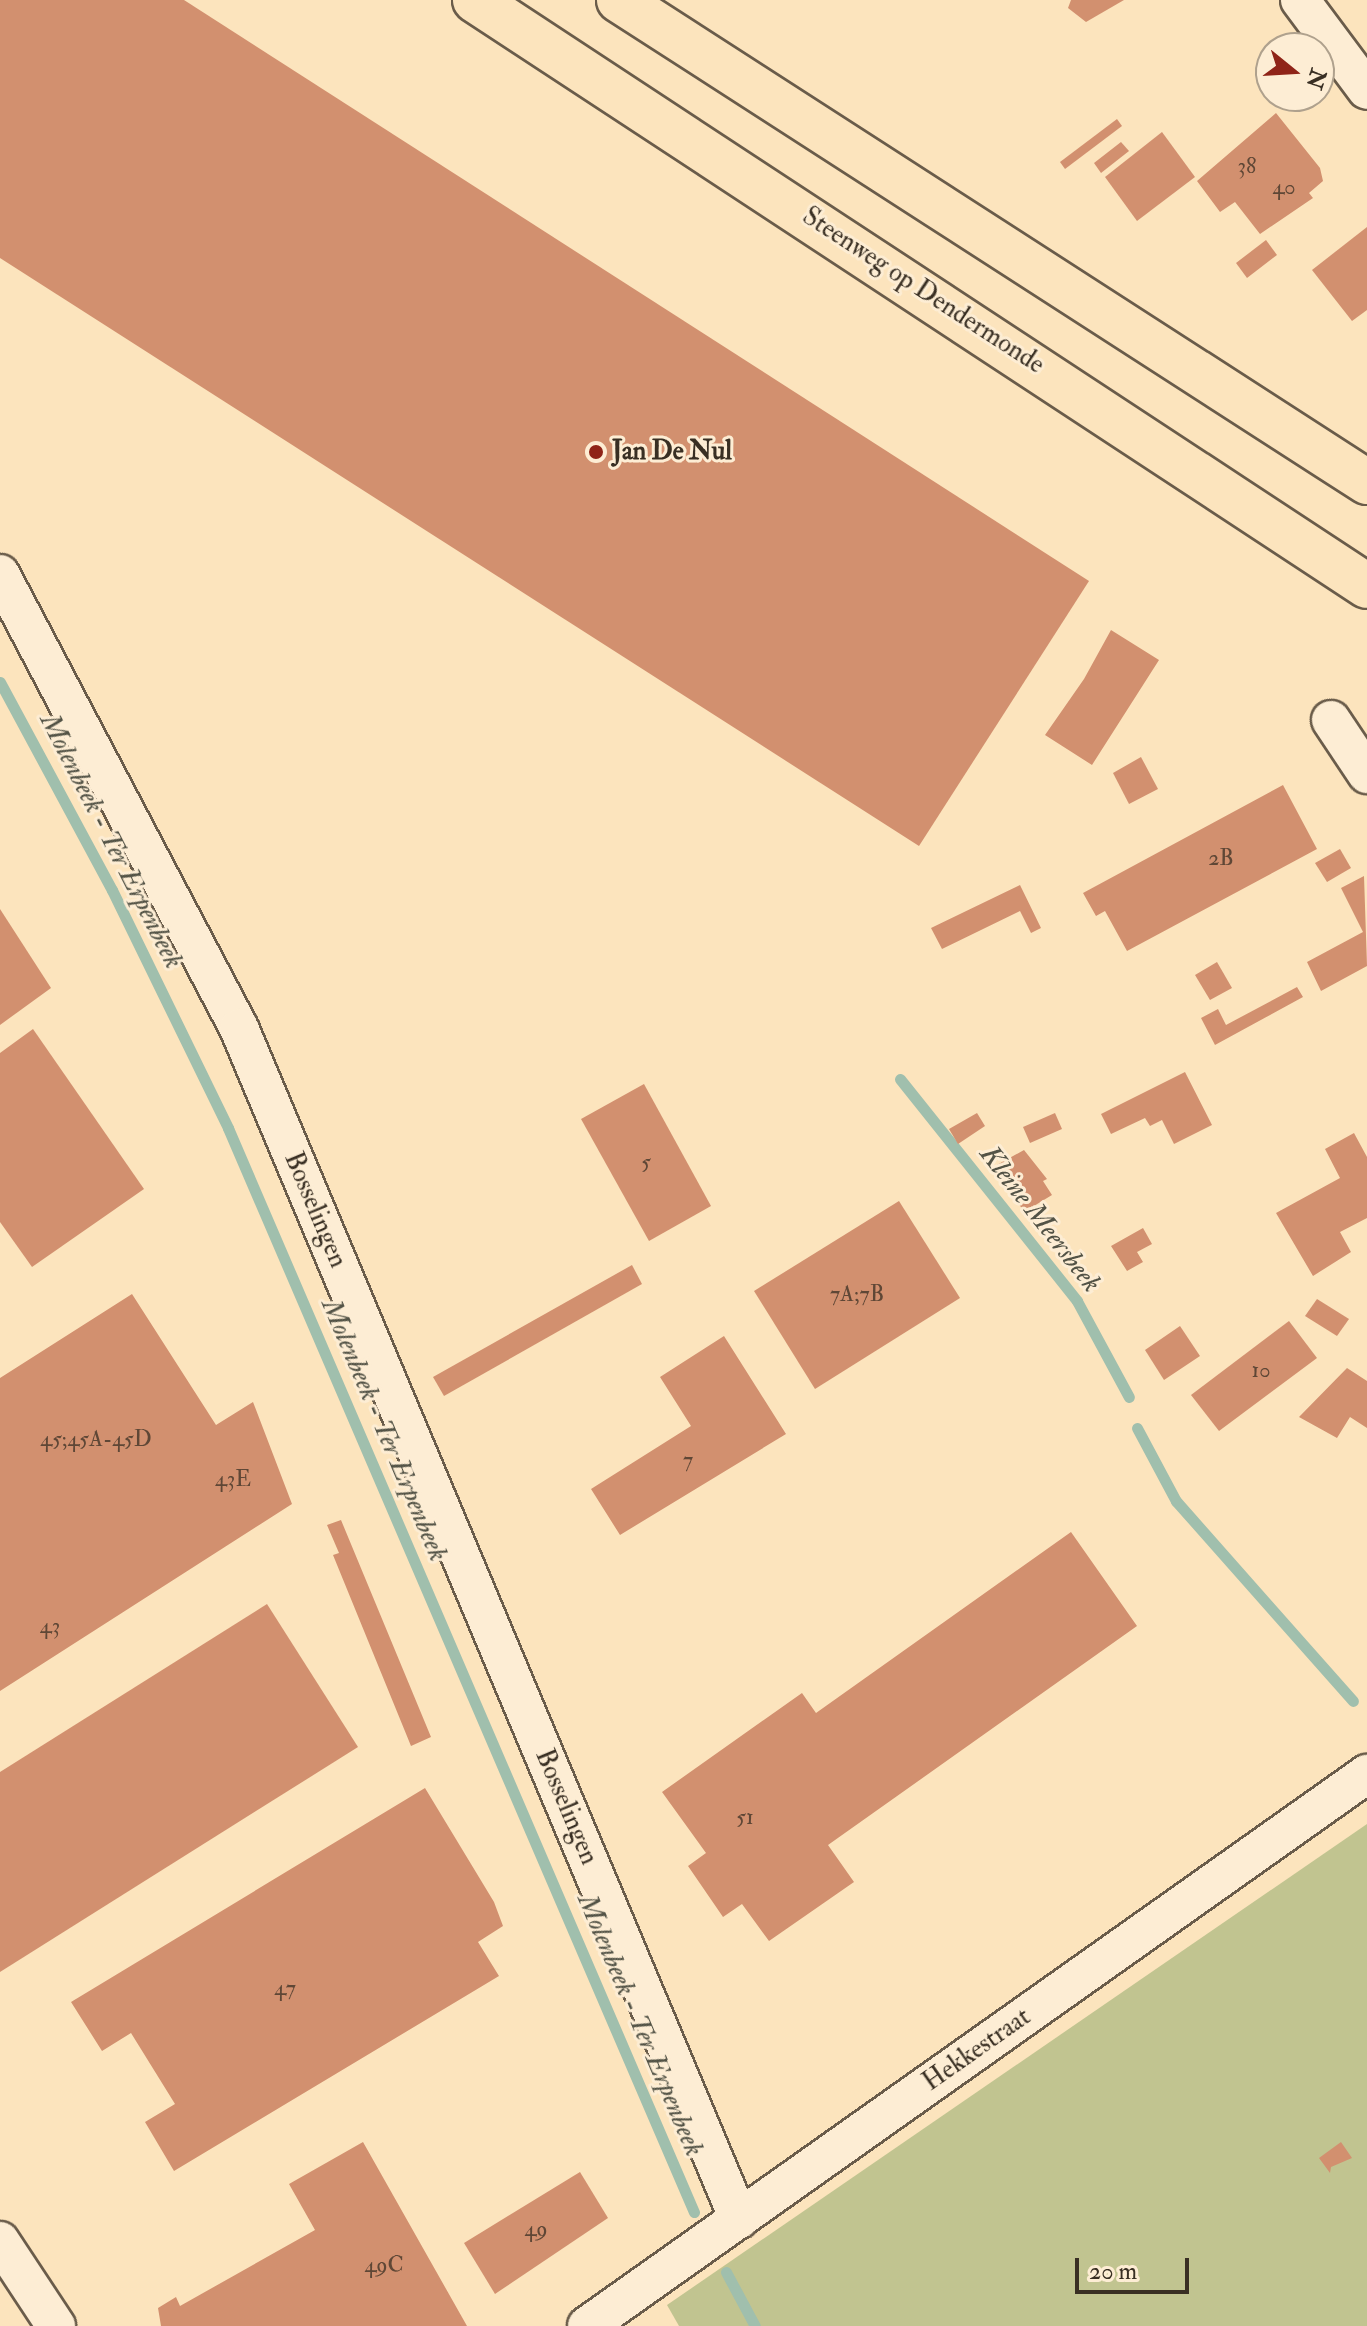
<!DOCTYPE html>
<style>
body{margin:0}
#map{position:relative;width:1367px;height:2326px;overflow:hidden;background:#fce4bd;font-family:"IM FELL Double Pica",serif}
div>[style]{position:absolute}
.green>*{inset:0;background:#c1c490}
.stream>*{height:11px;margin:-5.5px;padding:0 5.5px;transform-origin:5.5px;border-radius:5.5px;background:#a0bfad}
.building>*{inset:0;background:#d2906f}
.roads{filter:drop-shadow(2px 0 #6a5c4a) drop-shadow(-2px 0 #6a5c4a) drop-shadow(0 2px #6a5c4a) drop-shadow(0 -2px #6a5c4a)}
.minor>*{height:38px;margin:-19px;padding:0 19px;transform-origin:19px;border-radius:19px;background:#fdedd4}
.major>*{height:44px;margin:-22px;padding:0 22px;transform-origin:22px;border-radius:22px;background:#fce4bd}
.dots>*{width:22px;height:22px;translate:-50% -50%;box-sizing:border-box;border:4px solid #fdedd4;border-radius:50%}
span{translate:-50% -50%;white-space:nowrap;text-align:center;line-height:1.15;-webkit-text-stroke:6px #fdedd4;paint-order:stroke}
.number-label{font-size:22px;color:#5f4736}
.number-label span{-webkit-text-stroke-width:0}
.street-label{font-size:26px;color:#392f23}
.poi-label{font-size:26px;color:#392f23;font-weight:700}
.left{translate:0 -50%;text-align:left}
.water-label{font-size:28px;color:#535346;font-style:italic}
.north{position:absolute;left:1255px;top:32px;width:80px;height:80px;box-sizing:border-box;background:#fdedd4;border:2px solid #afa18d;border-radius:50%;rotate:108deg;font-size:22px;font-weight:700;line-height:32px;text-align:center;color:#392f23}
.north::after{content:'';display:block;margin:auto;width:28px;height:36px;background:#8f2418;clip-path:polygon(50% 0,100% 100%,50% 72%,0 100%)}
.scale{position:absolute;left:1075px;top:2258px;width:114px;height:36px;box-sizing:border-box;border:4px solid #392f23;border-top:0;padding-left:10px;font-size:24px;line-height:28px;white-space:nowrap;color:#392f23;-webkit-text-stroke:6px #fdedd4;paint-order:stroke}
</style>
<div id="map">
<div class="green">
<div style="clip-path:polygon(1367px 1824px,1367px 2326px,679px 2326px,667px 2305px)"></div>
</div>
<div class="stream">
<div style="left:0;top:682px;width:236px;rotate:61.7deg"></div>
<div style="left:112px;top:890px;width:265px;rotate:64deg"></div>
<div style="left:228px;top:1128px;width:1180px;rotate:66.74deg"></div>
<div style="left:900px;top:1079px;width:284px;rotate:51.4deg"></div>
<div style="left:1077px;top:1301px;width:109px;rotate:61.6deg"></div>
<div style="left:1137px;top:1428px;width:83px;rotate:61.9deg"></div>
<div style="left:1176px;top:1501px;width:267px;rotate:48.5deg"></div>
<div style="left:726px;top:2272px;width:61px;rotate:61.8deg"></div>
</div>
<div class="building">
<div style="clip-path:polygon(0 0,184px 0,1089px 581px,919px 846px,0 258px)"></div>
<div style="clip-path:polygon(1124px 0,1086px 22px,1068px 8px,1071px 0)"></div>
<div style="clip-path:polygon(1276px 113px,1320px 168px,1323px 181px,1309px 193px,1313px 198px,1260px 234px,1235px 202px,1220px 212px,1197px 181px)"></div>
<div style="clip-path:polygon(1117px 119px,1122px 126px,1065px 169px,1060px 162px)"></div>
<div style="clip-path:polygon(1162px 132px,1195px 177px,1137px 221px,1105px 177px)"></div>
<div style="clip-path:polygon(1121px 142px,1129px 151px,1101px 173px,1094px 163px)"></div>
<div style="clip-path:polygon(1367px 227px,1367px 310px,1352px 321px,1312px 270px)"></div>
<div style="clip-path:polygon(1266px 240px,1277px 255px,1247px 278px,1236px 263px)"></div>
<div style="clip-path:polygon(1111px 630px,1159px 660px,1092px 765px,1045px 735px,1084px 679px)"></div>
<div style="clip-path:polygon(1141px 757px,1158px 789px,1129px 804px,1113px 773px)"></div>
<div style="clip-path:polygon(1283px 785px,1317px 849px,1127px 951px,1105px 911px,1096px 916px,1083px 893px)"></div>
<div style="clip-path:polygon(1340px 849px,1351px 868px,1327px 882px,1315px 863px)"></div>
<div style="clip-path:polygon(1364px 876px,1367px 966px,1321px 991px,1307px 962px,1363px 932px,1341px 888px)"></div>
<div style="clip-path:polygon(1020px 885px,1041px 928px,1031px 933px,1020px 911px,942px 949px,931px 928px)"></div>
<div style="clip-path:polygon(0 909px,51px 988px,0 1025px)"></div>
<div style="clip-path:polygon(1217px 962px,1232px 988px,1210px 1000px,1195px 975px)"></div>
<div style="clip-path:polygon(1297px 987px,1303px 997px,1215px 1045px,1201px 1018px,1218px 1009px,1226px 1025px)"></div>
<div style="clip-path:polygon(33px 1029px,144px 1189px,32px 1267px,0 1222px,0 1053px)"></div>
<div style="clip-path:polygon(1185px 1072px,1212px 1125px,1174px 1144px,1162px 1120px,1150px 1126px,1145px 1118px,1111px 1134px,1101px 1114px)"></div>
<div style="clip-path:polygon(644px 1084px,711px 1206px,649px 1241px,581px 1119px)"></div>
<div style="clip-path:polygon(977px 1113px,985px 1126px,958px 1144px,949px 1129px)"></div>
<div style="clip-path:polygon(1055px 1113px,1062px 1129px,1030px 1143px,1023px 1127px)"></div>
<div style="clip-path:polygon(1354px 1133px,1367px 1157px,1367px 1218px,1340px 1232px,1351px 1252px,1313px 1276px,1276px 1213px,1340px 1178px,1325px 1149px)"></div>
<div style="clip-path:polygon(1024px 1150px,1047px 1179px,1043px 1181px,1052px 1195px,1024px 1212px,995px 1166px)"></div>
<div style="clip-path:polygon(899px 1201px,960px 1298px,815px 1389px,754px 1291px)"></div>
<div style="clip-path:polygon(1143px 1228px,1152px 1244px,1137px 1252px,1143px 1262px,1127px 1271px,1111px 1246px)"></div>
<div style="clip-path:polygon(632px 1265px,642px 1284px,444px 1396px,433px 1377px)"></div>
<div style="clip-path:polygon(132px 1294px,216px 1425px,253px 1402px,292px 1504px,0 1691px,0 1378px)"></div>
<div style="clip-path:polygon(1317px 1299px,1349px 1319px,1337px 1336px,1305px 1316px)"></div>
<div style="clip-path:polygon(1289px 1321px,1317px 1358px,1219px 1431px,1191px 1395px)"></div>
<div style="clip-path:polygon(1180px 1326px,1200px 1356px,1164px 1380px,1145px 1350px)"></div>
<div style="clip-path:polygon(724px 1336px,786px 1434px,620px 1535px,591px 1489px,691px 1426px,660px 1377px)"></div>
<div style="clip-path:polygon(1347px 1368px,1367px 1381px,1367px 1428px,1350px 1417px,1337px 1438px,1299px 1417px)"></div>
<div style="clip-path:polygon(341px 1520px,431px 1737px,411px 1746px,333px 1555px,339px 1553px,327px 1525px)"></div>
<div style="clip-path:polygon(1071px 1532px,1137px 1626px,828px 1845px,854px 1882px,769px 1941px,742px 1904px,723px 1917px,688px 1866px,706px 1853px,662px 1792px,802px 1693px,816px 1713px)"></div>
<div style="clip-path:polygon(267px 1604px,358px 1747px,0 1972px,0 1772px)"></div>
<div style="clip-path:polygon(425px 1788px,494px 1902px,503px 1926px,478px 1942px,499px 1976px,174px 2171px,145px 2122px,175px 2104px,131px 2033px,102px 2051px,71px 2002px)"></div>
<div style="clip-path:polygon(363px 2142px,467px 2326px,161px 2326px,158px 2308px,176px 2297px,180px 2306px,315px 2230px,289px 2184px)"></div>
<div style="clip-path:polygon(1341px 2142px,1352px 2158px,1331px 2167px,1330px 2173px,1319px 2158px)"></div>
<div style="clip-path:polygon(580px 2172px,608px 2218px,495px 2294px,464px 2243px)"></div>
</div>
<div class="roads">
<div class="minor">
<div style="left:1300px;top:0;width:112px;rotate:53.3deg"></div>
<div style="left:0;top:574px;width:513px;rotate:62.24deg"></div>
<div style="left:239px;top:1028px;width:1292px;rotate:67.23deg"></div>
<div style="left:1331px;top:720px;width:65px;rotate:56.3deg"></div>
<div style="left:0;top:2241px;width:102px;rotate:56.6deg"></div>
<div style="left:587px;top:2326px;width:956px;rotate:-35.29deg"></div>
</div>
<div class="major">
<div style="left:475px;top:0;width:1067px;rotate:33.3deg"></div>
<div style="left:619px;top:0;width:890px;rotate:32.8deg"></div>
</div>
</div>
<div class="dots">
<div style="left:596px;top:452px;background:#8f2418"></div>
</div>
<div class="number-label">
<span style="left:1247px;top:167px">38</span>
<span style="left:1284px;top:188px">40</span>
<span style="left:1221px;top:859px">2B</span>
<span style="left:646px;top:1163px">5</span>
<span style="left:857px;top:1295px">7A;7B</span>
<span style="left:1261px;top:1371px">10</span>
<span style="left:96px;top:1440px">45;45A-45D</span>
<span style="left:688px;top:1461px">7</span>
<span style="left:233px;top:1480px">43E</span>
<span style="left:50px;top:1627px">43</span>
<span style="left:745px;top:1818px">51</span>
<span style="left:285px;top:1989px">47</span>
<span style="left:536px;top:2230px">49</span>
<span style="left:384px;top:2266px">49C</span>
</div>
<div class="street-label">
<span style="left:923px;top:291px;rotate:33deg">Steenweg op Dendermonde</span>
<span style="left:315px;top:1210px;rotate:67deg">Bosselingen</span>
<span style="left:566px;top:1807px;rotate:67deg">Bosselingen</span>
<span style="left:977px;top:2050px;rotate:-35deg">Hekkestraat</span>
</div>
<div class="poi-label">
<span class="left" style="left:612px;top:452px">Jan De Nul</span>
</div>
<div class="water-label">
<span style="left:111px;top:841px;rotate:63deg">Molenbeek - Ter Erpenbeek</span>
<span style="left:1040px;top:1219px;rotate:52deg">Kleine Meersbeek</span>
<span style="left:384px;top:1430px;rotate:67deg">Molenbeek - Ter Erpenbeek</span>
<span style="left:640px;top:2025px;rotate:67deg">Molenbeek - Ter Erpenbeek</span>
</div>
<div class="north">N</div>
<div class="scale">20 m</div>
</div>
